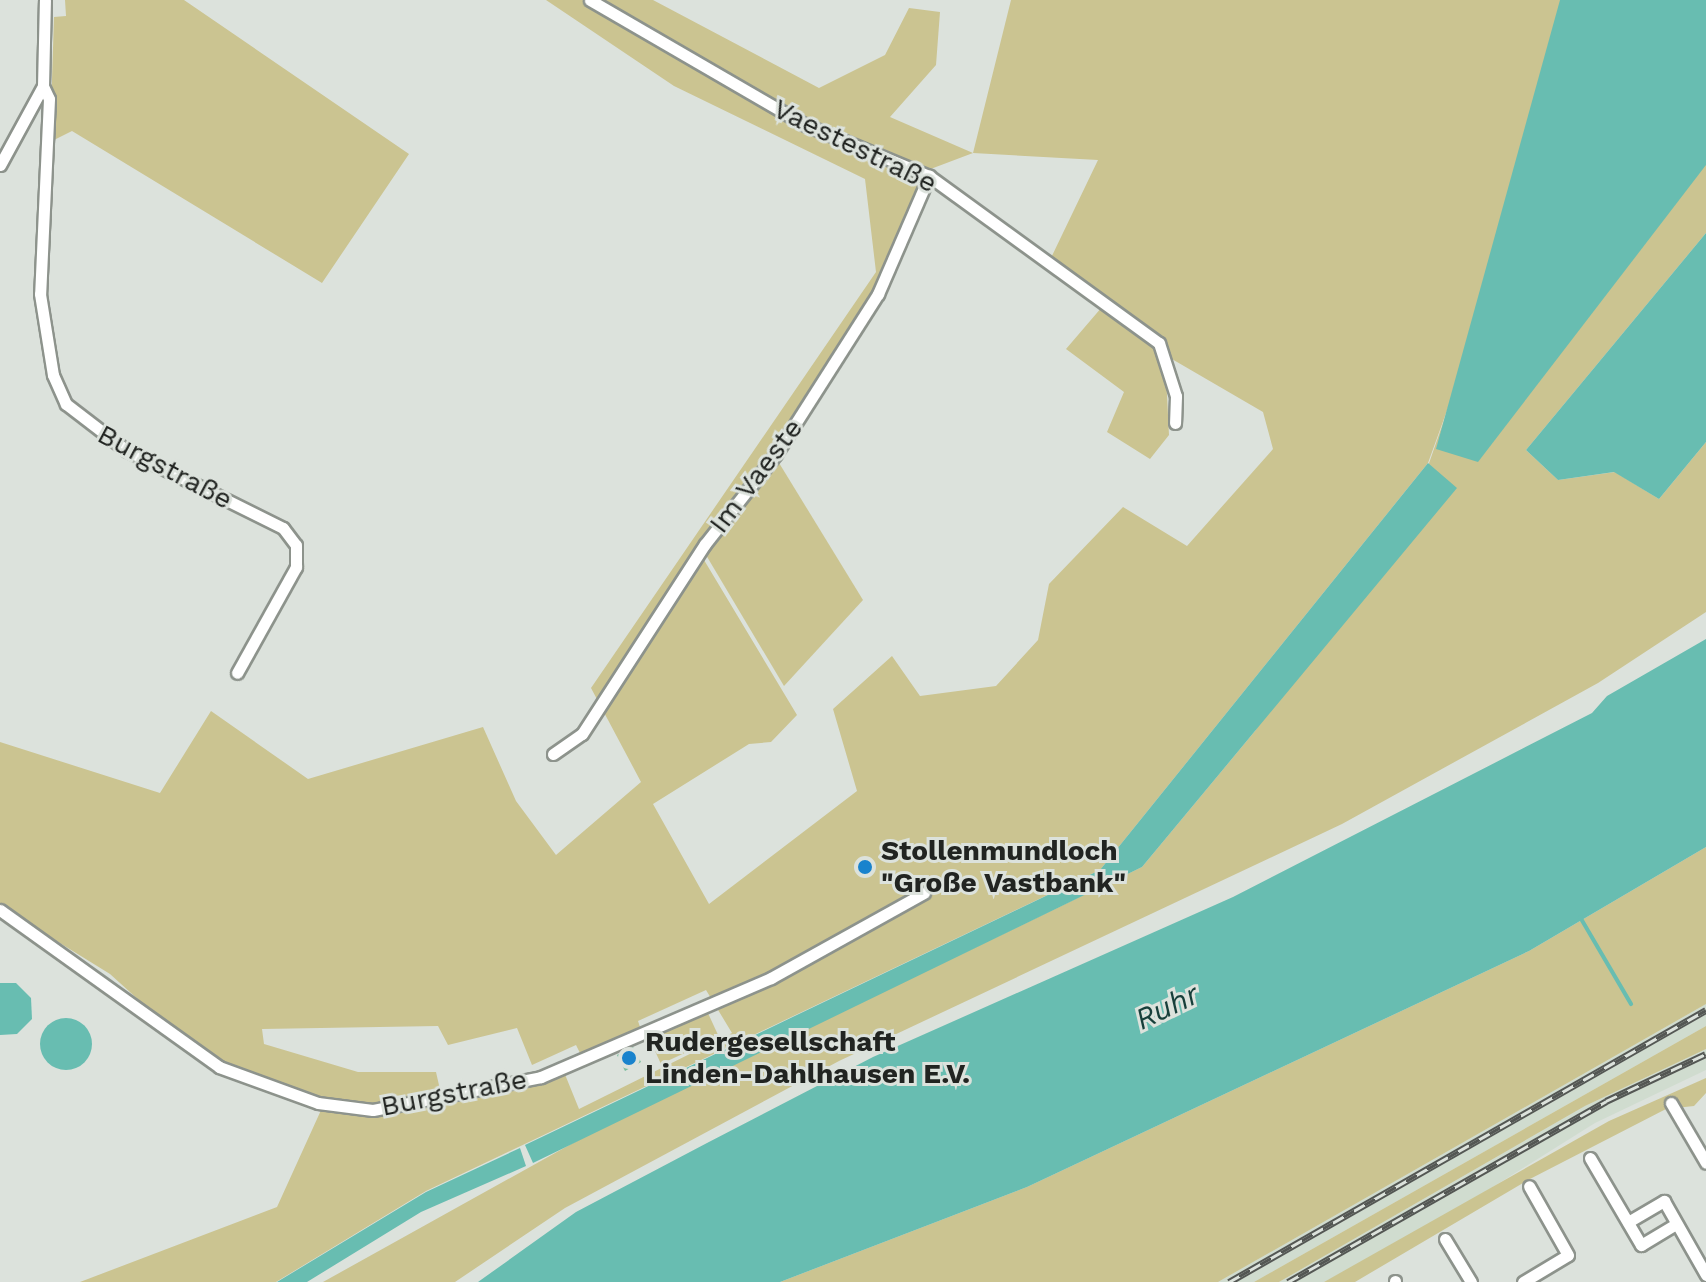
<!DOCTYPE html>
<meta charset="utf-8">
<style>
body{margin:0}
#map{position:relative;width:1706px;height:1282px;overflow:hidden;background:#dce2dc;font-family:"Work Sans",sans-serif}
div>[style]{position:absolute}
.built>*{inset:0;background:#d0dccf}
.green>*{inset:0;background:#cbc491}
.water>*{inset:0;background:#68bdb1}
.round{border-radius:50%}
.stream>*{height:4px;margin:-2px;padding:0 2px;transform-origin:2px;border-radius:2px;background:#68bdb1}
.building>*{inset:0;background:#78bd9d}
.roads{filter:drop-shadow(2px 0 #8d938c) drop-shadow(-2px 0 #8d938c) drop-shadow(0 2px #8d938c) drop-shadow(0 -2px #8d938c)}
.minor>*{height:11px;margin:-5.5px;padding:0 5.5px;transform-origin:5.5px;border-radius:5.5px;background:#fff}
.rail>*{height:7px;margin-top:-3.5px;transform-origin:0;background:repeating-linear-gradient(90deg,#dce2dc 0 12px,#545754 0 24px);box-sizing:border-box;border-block:2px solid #545754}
.dots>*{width:22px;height:22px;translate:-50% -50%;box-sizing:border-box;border:4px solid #dce2dc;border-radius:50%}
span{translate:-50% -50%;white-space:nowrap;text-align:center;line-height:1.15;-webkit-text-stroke:6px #dce2dc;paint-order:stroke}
.street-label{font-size:28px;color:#212421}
.poi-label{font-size:28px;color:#212421;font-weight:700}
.left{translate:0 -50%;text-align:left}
.water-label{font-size:30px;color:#173f3a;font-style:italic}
</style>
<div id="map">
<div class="built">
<div style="clip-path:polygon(1706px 1004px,1706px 1026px,1254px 1282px,1218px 1282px)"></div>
<div style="clip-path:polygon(1706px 1049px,1706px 1070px,1595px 1123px,1411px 1238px,1324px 1282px,1279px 1282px,1585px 1106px)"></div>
</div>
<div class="green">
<div style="clip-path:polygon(65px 0,184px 0,409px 154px,322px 283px,72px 131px,50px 142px,54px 17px,66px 16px)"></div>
<div style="clip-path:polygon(evenodd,546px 0,653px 0,819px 88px,885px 55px,909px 8px,940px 12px,936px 65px,890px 117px,973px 153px,1011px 0,1706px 0,1706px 233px,1526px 450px,1558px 480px,1615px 472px,1659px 499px,1706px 442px,1706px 612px,1598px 683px,1342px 824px,839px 1061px,565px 1208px,455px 1282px,323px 1282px,600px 1128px,1142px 867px,1255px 731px,1427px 469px,1458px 380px,1428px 463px,1100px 870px,426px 1191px,276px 1282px,80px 1282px,277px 1207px,322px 1108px,237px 1073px,173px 1031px,110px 974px,0 906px,0 742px,160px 793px,211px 711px,308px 779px,483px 727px,516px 801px,556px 855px,641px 782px,591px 688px,876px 272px,865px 179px,674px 86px,546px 0,973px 153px,1098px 160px,1050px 260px,1108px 300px,1066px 349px,1124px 392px,1107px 432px,1150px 459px,1169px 435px,1165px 355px,1263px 412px,1273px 449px,1187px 546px,1123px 507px,1049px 584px,1038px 640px,996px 686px,920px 696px,892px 656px,833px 709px,857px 791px,709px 904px,653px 804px,749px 744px,771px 742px,797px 715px,701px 555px,887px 273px,928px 170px,973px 153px,546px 0,706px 990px,732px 1033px,579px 1109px,564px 1072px,441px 1094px,436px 1072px,358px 1072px,264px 1044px,262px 1029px,438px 1026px,448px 1045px,517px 1028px,532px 1065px,576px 1045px,581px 1055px,641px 1030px,638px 1021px,706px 990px)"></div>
<div style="clip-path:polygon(776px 458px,863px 600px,784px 686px,703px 550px)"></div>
<div style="clip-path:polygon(1706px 847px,1706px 1004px,1218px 1282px,780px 1282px,1027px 1187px,1529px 951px)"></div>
<div style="clip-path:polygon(707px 1011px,719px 1037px,661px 1064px,649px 1038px)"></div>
<div style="clip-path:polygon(1706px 1026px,1706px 1049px,1585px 1106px,1279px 1282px,1254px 1282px)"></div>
<div style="clip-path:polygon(1706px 1078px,1706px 1093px,1694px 1106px,1666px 1109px,1528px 1180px,1355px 1282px,1324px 1282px,1609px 1121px)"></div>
</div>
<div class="water">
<div style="clip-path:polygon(1560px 0,1706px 0,1706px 165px,1478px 462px,1436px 449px)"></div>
<div style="clip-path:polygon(1706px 233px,1706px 442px,1659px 499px,1614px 472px,1558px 480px,1526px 450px)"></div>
<div style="clip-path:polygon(1428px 463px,1457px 488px,1142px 867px,533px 1163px,525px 1145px,1100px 870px)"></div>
<div style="clip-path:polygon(1706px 639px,1706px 847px,1529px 951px,1027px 1187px,780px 1282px,478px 1282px,576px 1212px,707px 1143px,873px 1057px,1233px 897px,1592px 713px,1607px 696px)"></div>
<div style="clip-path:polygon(0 983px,16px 983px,31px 998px,32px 1019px,17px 1034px,0 1035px)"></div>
<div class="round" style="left:40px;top:1018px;width:52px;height:52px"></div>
<div style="clip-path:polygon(520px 1148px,526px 1166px,421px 1212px,307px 1282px,277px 1282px,426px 1192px)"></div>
</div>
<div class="stream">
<div style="left:1580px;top:917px;width:101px;rotate:59.6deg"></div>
</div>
<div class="building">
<div style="clip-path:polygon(633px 1047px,641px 1062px,625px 1071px,617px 1055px)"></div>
</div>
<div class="roads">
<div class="minor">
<div style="left:590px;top:0;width:250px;rotate:30.1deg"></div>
<div style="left:806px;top:125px;width:133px;rotate:22.5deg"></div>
<div style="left:929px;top:176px;width:284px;rotate:36deg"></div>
<div style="left:1159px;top:343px;width:56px;rotate:72.2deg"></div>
<div style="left:1176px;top:396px;width:27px;rotate:92deg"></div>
<div style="left:43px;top:86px;width:14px;rotate:65deg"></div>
<div style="left:49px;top:99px;width:195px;rotate:92.6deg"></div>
<div style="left:40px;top:294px;width:82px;rotate:80.9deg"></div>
<div style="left:53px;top:375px;width:32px;rotate:66deg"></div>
<div style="left:66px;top:404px;width:76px;rotate:37.5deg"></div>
<div style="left:126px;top:450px;width:175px;rotate:26.4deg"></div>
<div style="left:283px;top:528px;width:21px;rotate:53deg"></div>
<div style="left:296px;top:545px;width:22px;rotate:90deg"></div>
<div style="left:296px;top:567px;width:121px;rotate:119.1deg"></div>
<div style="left:0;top:165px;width:90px;rotate:-61.4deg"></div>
<div style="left:43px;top:86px;width:86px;rotate:-88.7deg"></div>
<div style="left:553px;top:754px;width:35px;rotate:-35deg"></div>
<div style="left:582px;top:734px;width:226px;rotate:-57.1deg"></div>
<div style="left:705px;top:544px;width:115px;rotate:-51.7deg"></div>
<div style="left:776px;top:454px;width:190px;rotate:-57.5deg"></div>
<div style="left:878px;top:294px;width:129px;rotate:-66.6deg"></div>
<div style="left:0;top:910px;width:269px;rotate:35.6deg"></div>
<div style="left:219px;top:1067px;width:105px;rotate:20deg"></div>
<div style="left:318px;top:1103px;width:55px;rotate:7.3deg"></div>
<div style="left:373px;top:1110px;width:171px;rotate:-11.1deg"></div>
<div style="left:541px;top:1077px;width:250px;rotate:-23.3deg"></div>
<div style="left:771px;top:978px;width:175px;rotate:-29.1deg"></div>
<div style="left:1671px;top:1103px;width:69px;rotate:59.7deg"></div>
<div style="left:1590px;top:1158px;width:101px;rotate:59.6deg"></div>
<div style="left:1641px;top:1245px;width:41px;rotate:-31deg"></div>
<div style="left:1628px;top:1222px;width:42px;rotate:-30.3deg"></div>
<div style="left:1664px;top:1201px;width:85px;rotate:60.4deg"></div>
<div style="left:1445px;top:1239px;width:50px;rotate:58.8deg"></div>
<div style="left:1395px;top:1281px;width:1px;rotate:90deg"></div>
<div style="left:1523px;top:1282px;width:52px;rotate:-31deg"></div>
<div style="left:1568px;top:1255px;width:79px;rotate:-119.5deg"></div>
</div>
</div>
<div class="rail">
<div style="left:1229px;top:1282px;width:549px;rotate:-29.69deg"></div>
<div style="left:1288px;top:1282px;width:366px;rotate:-29.6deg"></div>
<div style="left:1606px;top:1101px;width:110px;rotate:-25.2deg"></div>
</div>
<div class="dots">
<div style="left:865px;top:867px;background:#1983cd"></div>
<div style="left:629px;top:1058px;background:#1983cd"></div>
</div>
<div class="street-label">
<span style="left:855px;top:146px;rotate:26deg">Vaestestraße</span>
<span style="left:165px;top:467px;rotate:28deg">Burgstraße</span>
<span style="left:756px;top:476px;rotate:-53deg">Im Vaeste</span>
<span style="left:454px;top:1093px;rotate:-11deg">Burgstraße</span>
</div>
<div class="poi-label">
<span class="left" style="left:881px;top:867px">Stollenmundloch<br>"Große Vastbank"</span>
<span class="left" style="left:645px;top:1058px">Rudergesellschaft<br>Linden-Dahlhausen E.V.</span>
</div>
<div class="water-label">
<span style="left:1167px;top:1007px;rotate:-26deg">Ruhr</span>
</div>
</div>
